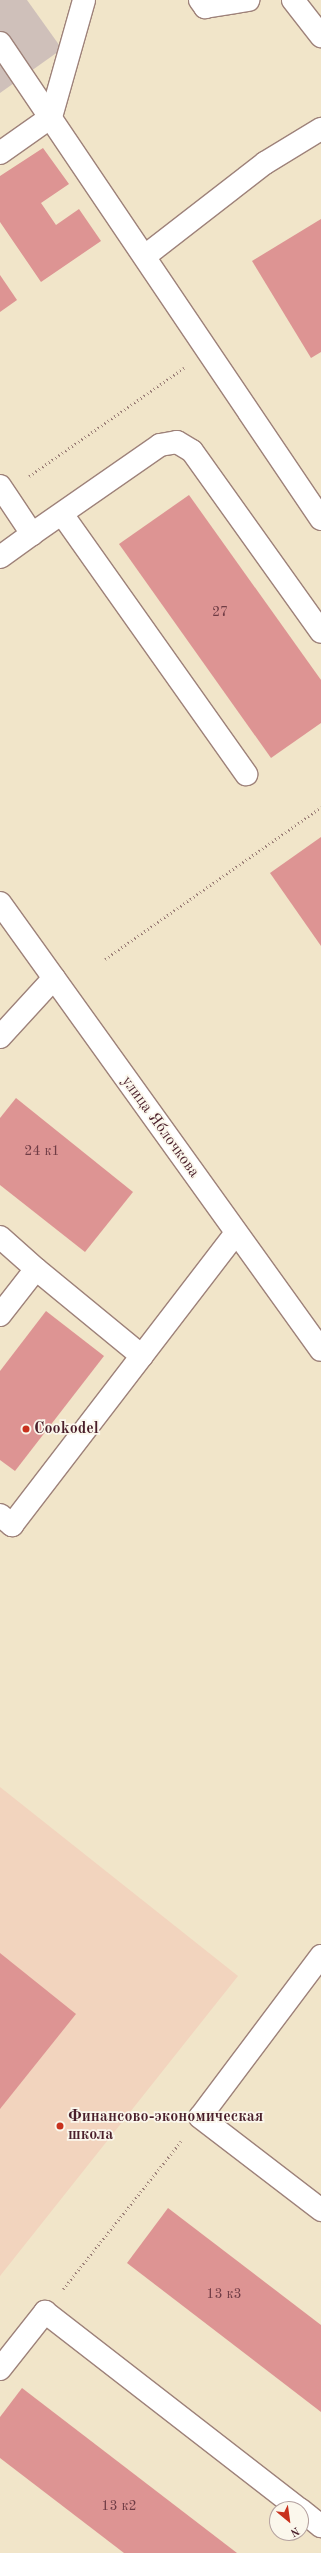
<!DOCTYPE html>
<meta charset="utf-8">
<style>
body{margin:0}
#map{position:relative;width:321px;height:2553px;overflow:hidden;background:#f1e5c9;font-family:"Old Standard TT",serif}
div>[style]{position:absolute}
.built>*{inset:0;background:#f2d4be}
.industrial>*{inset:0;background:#cfc0ba}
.building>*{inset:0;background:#dd9493}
.path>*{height:2.5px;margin-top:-1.25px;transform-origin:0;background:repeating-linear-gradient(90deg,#9e827a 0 1px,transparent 0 4px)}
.roads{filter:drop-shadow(1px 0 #9e827a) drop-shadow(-1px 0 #9e827a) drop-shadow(0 1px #9e827a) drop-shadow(0 -1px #9e827a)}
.minor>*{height:22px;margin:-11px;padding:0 11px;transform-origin:11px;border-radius:11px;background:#fff}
.dots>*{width:11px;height:11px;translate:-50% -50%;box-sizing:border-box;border:2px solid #fbf7ec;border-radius:50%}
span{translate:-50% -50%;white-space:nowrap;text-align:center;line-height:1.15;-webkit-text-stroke:3.5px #fbf7ec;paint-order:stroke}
.number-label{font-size:14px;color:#6f3c45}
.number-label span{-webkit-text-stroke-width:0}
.street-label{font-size:16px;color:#4a1f2b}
.poi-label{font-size:16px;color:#4a1f2b;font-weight:700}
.left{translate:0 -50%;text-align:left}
.north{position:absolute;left:269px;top:2501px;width:40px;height:40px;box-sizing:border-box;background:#fbf7ec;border:1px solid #b4a19f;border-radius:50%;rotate:151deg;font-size:11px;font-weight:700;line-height:16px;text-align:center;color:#4a1f2b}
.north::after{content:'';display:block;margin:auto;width:14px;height:18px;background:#c8321e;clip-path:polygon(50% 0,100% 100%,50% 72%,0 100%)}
</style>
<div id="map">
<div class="built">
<div style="clip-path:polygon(0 1787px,238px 1976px,0 2276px)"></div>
</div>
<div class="industrial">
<div style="clip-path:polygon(0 0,27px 0,62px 49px,0 93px)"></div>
</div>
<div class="building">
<div style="clip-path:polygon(43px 148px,69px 184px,41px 203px,56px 225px,79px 209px,101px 241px,41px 282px,0 222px,0 176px)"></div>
<div style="clip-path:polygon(321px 219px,321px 352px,311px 358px,252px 261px)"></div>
<div style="clip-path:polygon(0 275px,17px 300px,0 312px)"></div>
<div style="clip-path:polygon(189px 495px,321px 680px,321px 723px,271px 758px,119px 544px)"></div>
<div style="clip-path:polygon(321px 837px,321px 946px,270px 873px)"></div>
<div style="clip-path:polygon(16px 1098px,133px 1192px,85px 1252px,0 1185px,0 1118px)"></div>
<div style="clip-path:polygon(46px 1311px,104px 1356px,15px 1471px,0 1460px,0 1371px)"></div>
<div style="clip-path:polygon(0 1953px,76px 2014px,0 2109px)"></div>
<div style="clip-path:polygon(168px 2208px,321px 2325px,321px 2412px,127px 2263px)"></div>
<div style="clip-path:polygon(22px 2388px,237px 2553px,124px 2553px,0 2458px,0 2417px)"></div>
</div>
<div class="path">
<div style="left:29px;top:476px;width:189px;rotate:-34.9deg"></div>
<div style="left:105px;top:959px;width:264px;rotate:-35.1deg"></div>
<div style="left:63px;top:2289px;width:189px;rotate:-51.4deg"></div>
</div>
<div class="roads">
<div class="minor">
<div style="left:200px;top:0;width:9px;rotate:54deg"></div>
<div style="left:205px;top:7px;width:44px;rotate:-9.2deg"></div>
<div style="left:293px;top:0;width:46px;rotate:52.1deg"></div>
<div style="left:0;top:43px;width:574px;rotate:56.01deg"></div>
<div style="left:0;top:153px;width:62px;rotate:-35.2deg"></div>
<div style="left:51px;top:117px;width:122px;rotate:-74.2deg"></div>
<div style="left:145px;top:256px;width:152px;rotate:-37.8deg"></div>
<div style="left:265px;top:163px;width:66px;rotate:-31.3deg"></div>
<div style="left:0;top:486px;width:58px;rotate:56.3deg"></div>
<div style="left:32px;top:534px;width:39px;rotate:144deg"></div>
<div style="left:62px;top:514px;width:319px;rotate:54.7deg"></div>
<div style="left:32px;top:534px;width:156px;rotate:-34.8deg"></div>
<div style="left:160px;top:445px;width:17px;rotate:-10deg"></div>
<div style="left:177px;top:442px;width:17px;rotate:31deg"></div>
<div style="left:192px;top:451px;width:222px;rotate:54.5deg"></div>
<div style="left:0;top:903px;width:550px;rotate:54.32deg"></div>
<div style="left:0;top:1037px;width:80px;rotate:-47.5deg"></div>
<div style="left:0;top:1237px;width:48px;rotate:41.6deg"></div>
<div style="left:0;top:1315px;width:58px;rotate:-52deg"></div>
<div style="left:36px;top:1269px;width:137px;rotate:39.4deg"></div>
<div style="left:0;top:1515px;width:16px;rotate:40deg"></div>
<div style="left:12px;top:1525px;width:368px;rotate:-52.5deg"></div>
<div style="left:321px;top:1956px;width:201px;rotate:126.9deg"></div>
<div style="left:200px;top:2117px;width:153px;rotate:37.5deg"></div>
<div style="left:0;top:2369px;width:73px;rotate:-51.7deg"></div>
<div style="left:45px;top:2312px;width:321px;rotate:37.8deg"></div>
<div style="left:301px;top:2510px;width:26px;rotate:39deg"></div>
</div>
</div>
<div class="dots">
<div style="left:26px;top:1429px;background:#c8321e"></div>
<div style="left:60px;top:2126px;background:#c8321e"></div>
</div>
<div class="number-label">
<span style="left:220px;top:612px">27</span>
<span style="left:42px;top:1151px">24 к1</span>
<span style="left:224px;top:2294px">13 к3</span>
<span style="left:119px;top:2506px">13 к2</span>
</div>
<div class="street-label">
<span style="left:160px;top:1127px;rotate:54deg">улица Яблочкова</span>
</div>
<div class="poi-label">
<span class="left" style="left:34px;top:1429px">Cookodel</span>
<span class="left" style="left:68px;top:2126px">Финансово-экономическая<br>школа</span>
</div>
<div class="north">N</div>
</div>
